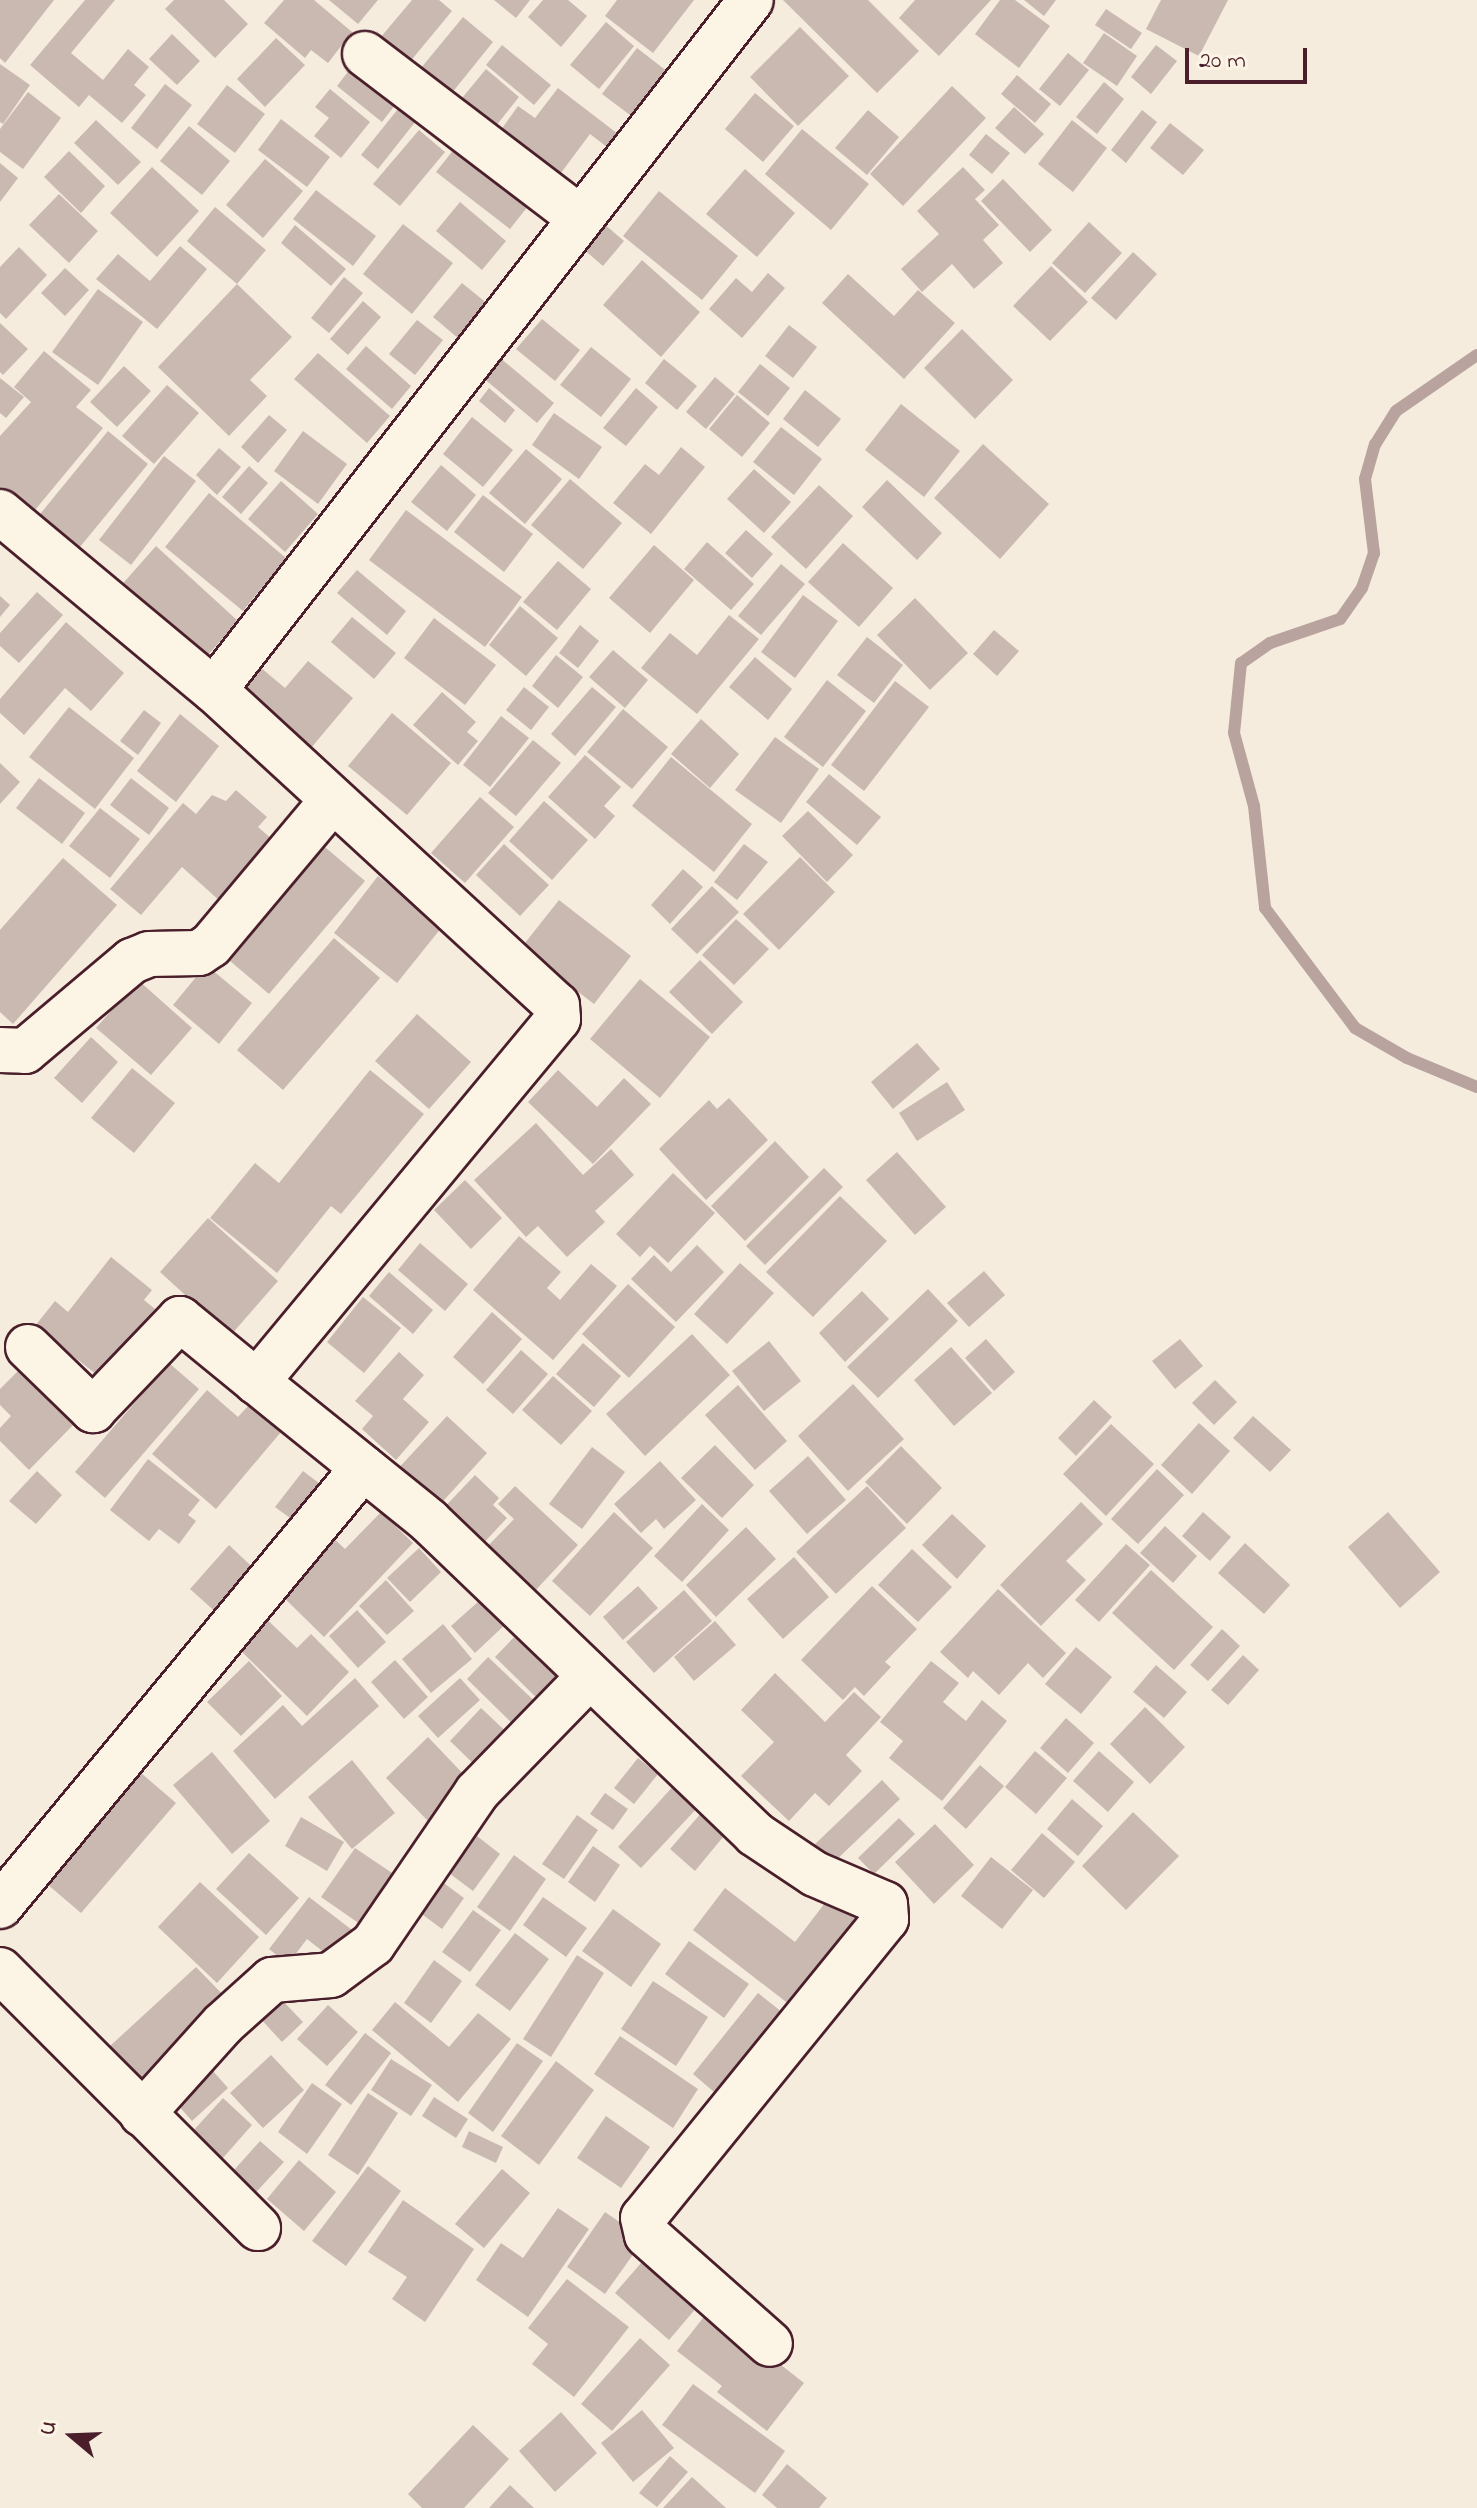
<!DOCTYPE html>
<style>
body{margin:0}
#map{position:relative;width:1477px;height:2508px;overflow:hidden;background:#f5ecde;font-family:"Indie Flower",sans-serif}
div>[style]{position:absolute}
.stream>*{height:12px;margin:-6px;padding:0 6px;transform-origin:6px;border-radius:6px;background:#b8a39e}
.building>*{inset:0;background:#cab9b1}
.roads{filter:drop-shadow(2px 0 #4a1f2b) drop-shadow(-2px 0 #4a1f2b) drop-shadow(0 2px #4a1f2b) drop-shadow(0 -2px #4a1f2b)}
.street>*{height:44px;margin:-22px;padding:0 22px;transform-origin:22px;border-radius:22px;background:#fcf5e5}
span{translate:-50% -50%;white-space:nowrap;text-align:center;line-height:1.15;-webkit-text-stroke:6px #fcf5e5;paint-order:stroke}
.north{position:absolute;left:32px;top:2396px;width:80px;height:80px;-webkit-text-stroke:6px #fcf5e5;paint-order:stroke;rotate:289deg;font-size:22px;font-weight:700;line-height:32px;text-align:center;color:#4a1f2b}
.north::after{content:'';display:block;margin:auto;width:28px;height:36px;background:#4a1f2b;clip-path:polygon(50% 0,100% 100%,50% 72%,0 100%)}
.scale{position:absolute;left:1185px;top:48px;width:122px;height:36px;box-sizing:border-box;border:4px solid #4a1f2b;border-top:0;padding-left:10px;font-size:24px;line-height:28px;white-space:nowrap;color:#4a1f2b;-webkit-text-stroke:6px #fcf5e5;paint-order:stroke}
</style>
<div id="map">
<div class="stream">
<div style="left:1477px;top:355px;width:98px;rotate:145.3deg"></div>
<div style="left:1396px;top:411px;width:39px;rotate:122deg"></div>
<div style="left:1375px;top:444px;width:36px;rotate:106deg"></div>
<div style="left:1365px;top:479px;width:75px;rotate:83.1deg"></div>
<div style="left:1374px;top:553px;width:37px;rotate:109deg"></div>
<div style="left:1362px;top:588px;width:38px;rotate:125deg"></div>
<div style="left:1340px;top:619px;width:74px;rotate:161.1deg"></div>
<div style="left:1270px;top:643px;width:35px;rotate:145deg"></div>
<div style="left:1241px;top:663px;width:70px;rotate:95.7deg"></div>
<div style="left:1234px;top:733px;width:76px;rotate:74.7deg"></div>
<div style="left:1254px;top:806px;width:103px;rotate:83.8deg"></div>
<div style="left:1265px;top:908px;width:150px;rotate:53.1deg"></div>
<div style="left:1355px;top:1028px;width:60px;rotate:30deg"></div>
<div style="left:1407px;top:1058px;width:76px;rotate:22.5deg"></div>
</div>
<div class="building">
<div style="clip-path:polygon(0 0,54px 0,5px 63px,0 58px)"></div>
<div style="clip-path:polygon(85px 0,115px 0,71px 53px,103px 80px,128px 49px,149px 67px,134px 85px,146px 95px,122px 123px,89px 95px,79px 107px,30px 65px)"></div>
<div style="clip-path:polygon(174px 0,224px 0,248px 24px,215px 58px,165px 9px)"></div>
<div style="clip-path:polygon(284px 0,314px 0,352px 32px,328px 63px,311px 50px,305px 58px,264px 23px)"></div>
<div style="clip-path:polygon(329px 0,378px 0,358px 24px)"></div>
<div style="clip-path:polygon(412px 0,439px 0,452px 11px,404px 69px,375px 44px)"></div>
<div style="clip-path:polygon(494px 0,530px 0,516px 18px)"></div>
<div style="clip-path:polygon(543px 0,568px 0,587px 16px,561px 47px,528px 17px)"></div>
<div style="clip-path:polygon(617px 0,694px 0,653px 53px,605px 16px)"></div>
<div style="clip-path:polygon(783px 0,868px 0,919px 51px,877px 93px)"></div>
<div style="clip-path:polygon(915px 0,991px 0,939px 56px,899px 18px)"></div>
<div style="clip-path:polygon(1000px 0,1015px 0,1050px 26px,1019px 68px,975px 34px)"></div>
<div style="clip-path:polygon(1024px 0,1056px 0,1044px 16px)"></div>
<div style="clip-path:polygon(1161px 0,1228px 0,1199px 56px,1146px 29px)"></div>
<div style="clip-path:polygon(1106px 9px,1142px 33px,1131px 49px,1095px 25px)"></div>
<div style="clip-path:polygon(463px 17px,493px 42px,451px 94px,421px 68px)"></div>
<div style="clip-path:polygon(606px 22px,634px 46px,599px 89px,570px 65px)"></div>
<div style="clip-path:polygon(800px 27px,849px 76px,798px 126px,750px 77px)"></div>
<div style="clip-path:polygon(1104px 33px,1137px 56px,1117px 86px,1083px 63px)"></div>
<div style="clip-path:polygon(172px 34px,200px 61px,177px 85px,149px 59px)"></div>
<div style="clip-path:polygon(276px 38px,305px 65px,265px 107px,237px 79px)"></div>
<div style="clip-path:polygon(502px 45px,551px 85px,534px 105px,486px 65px)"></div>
<div style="clip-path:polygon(1156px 45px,1177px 61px,1151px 94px,1131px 77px)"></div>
<div style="clip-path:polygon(637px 48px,677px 79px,642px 124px,602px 94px)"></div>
<div style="clip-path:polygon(1068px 53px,1089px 70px,1060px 106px,1039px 89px)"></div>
<div style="clip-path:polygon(357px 60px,402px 96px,382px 122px,337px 86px)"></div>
<div style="clip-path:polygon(0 64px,30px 85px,3px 124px,0 122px)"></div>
<div style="clip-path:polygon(486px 69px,519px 97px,487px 137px,453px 109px)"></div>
<div style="clip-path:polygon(1017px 75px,1051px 104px,1035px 123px,1001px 94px)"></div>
<div style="clip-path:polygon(1104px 82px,1124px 99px,1097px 134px,1076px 117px)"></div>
<div style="clip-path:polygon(165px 84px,192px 105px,157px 149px,131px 128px)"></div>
<div style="clip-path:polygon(227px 85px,265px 114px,235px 153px,197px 124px)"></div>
<div style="clip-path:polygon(952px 86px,986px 118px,903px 206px,870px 174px)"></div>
<div style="clip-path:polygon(558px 88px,622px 137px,612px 151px,590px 134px,552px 185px,493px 141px,518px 106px,535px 118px)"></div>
<div style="clip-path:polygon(330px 89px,370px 122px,341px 158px,314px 136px,329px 118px,315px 107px)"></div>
<div style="clip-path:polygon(28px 92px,61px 118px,23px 169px,0 152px,0 129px)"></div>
<div style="clip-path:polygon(755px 93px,794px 126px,763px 162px,725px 129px)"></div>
<div style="clip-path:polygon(410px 94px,427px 107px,378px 169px,361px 155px)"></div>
<div style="clip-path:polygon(1014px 107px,1044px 134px,1025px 154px,995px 128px)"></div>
<div style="clip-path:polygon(868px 110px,899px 137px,867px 175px,835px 148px)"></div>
<div style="clip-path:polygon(1142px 110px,1157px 122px,1126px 163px,1111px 150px)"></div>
<div style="clip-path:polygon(281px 119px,330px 157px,307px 187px,258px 150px)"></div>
<div style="clip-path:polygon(96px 120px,141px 162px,118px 185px,74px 143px)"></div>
<div style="clip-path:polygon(1072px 120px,1107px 148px,1073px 192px,1038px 164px)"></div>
<div style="clip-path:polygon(1170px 123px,1204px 150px,1183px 175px,1150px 148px)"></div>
<div style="clip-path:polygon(189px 126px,230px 161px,202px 195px,160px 161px)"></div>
<div style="clip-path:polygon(802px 129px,869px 184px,831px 230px,765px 174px)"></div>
<div style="clip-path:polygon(419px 130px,445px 152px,400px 206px,373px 184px)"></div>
<div style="clip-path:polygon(986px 134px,1010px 153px,992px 174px,969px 155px)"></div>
<div style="clip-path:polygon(462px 139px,536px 196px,510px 229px,436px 172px)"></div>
<div style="clip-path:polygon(69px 151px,105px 186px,81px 213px,44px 177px)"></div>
<div style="clip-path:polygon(265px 159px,303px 191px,263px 238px,226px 205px)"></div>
<div style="clip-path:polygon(0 163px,18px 178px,0 202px)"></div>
<div style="clip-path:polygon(152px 167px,199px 211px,157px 257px,110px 213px)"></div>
<div style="clip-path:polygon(963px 167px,985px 190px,975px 199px,999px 225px,983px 240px,1003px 263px,974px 289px,952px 264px,922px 292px,901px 269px,939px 234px,917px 211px)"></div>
<div style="clip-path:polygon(745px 169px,795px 213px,757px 257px,706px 214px)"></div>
<div style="clip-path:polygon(1003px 179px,1052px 230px,1030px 252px,981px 201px)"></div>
<div style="clip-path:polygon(316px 190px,376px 236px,353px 266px,293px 219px)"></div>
<div style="clip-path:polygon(659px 191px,738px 256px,702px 300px,623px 236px)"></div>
<div style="clip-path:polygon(59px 194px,98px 231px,69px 263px,29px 225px)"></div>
<div style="clip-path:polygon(460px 202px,506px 241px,482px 270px,436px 231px)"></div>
<div style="clip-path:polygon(215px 207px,266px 250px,237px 284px,187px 241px)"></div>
<div style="clip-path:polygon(596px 217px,624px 241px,603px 266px,574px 241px)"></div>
<div style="clip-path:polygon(1089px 222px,1122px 253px,1085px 293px,1052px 263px)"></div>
<div style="clip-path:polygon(403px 224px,453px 263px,412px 314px,363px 274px)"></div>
<div style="clip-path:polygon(295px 225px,346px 269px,331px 286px,281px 243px)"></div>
<div style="clip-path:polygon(180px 246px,207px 269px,157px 329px,96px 279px,118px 254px,150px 281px)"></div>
<div style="clip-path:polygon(19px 247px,47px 275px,6px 319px,0 313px,0 267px)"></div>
<div style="clip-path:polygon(1133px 252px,1157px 274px,1116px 320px,1091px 298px)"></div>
<div style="clip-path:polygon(642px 260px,700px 312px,661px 357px,603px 305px)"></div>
<div style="clip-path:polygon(1051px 266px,1088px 302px,1050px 341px,1013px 306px)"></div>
<div style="clip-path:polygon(65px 268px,89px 290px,65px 316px,41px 293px)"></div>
<div style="clip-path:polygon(768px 273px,785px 288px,742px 338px,709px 309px,736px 278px,752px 292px)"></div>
<div style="clip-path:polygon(848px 274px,894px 316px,918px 290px,955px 323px,904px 379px,822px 303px)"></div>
<div style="clip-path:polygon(344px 277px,363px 293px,329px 333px,311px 318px)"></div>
<div style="clip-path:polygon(462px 283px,494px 309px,465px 344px,433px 317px)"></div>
<div style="clip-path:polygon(237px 284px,292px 337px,250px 380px,267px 396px,229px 436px,158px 367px)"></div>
<div style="clip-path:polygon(98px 289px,143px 322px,98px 385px,52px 352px)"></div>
<div style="clip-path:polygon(363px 301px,381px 317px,348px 355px,330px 339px)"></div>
<div style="clip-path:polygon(542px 319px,580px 350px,555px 381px,516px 349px)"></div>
<div style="clip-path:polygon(417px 320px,443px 340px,415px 375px,389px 354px)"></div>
<div style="clip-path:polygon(0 323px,28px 349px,3px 375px,0 372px)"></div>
<div style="clip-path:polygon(789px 325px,817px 347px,793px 378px,765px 356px)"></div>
<div style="clip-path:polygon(962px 329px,1013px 380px,975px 419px,924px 368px)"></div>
<div style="clip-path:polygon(366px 346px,411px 386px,392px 409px,346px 369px)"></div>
<div style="clip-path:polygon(591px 347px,631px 379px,601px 417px,560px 385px)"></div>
<div style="clip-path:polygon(44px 351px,91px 390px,76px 407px,103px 428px,30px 516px,0 491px,0 436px,31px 402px,14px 387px)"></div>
<div style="clip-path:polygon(318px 353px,390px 416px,367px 443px,294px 379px)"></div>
<div style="clip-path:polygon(499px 357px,554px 403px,537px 423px,482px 377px)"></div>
<div style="clip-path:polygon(664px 359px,697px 386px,677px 410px,645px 383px)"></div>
<div style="clip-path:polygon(760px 364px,790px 388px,768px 416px,738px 392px)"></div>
<div style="clip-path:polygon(124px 366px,151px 391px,117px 427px,90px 402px)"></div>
<div style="clip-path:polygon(715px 377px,735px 394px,706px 429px,686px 412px)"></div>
<div style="clip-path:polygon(0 378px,24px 397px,6px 418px,0 413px)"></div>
<div style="clip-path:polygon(167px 385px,199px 413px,154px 464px,122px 436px)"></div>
<div style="clip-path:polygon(489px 388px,515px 410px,505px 423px,479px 401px)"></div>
<div style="clip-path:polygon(636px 388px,658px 407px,626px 446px,603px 428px)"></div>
<div style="clip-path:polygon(805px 390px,841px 419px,818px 447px,783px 419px)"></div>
<div style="clip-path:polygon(737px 395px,770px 423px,742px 457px,709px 429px)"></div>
<div style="clip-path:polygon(901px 404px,960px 451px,924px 497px,865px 450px)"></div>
<div style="clip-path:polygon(554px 413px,602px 447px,579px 479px,532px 445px)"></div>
<div style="clip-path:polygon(269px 415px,287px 430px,258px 463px,241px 447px)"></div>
<div style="clip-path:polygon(472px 417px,513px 450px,483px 487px,443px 454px)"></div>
<div style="clip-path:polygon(781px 427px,822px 459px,794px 495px,753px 462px)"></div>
<div style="clip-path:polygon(108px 431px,148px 464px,75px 553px,36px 519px)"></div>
<div style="clip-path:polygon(303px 431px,347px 464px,318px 504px,274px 471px)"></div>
<div style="clip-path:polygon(983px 444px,1049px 504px,1000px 559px,934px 498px)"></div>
<div style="clip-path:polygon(681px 447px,705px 467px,651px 534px,613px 503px,645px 464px,659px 475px)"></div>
<div style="clip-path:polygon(219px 448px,241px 467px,217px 495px,196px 475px)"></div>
<div style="clip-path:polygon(526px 449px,562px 479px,525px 524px,489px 493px)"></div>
<div style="clip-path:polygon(164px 456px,196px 481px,131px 565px,99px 540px)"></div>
<div style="clip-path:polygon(441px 465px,476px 495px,447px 531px,411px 502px)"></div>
<div style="clip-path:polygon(249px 466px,268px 483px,241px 514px,222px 497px)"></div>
<div style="clip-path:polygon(754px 469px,791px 502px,764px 533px,727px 499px)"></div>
<div style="clip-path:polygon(570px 479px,622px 523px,583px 569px,531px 525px)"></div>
<div style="clip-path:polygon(887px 480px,942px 533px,917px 560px,862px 507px)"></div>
<div style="clip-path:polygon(281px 481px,318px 514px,285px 552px,248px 519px)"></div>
<div style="clip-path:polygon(819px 485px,853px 516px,806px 569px,771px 537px)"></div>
<div style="clip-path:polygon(209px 493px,286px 558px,243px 611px,165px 547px)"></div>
<div style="clip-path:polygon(483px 495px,533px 534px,504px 572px,454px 532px)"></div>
<div style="clip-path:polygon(406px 510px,522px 597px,485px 647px,369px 560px)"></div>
<div style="clip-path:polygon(746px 530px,773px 554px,752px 578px,725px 553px)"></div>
<div style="clip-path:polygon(707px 542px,754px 584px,731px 610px,684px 569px)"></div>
<div style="clip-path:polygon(843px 543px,893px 588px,859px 627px,808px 582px)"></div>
<div style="clip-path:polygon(654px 545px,694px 580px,650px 633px,609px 598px)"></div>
<div style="clip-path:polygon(156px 546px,238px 621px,201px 663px,118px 589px)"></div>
<div style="clip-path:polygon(558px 561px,591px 589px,557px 630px,523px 602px)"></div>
<div style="clip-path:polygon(781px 564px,805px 584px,761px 635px,738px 616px)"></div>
<div style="clip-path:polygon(357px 570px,406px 611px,387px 635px,337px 593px)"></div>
<div style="clip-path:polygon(37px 592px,63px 615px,19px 663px,0 646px,0 633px)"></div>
<div style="clip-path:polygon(803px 595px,838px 621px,795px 678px,761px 652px)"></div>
<div style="clip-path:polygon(0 596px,10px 605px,0 617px)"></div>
<div style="clip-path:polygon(915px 598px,968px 653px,930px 690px,877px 635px)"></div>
<div style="clip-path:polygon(520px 606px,558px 638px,526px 676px,489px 645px)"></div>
<div style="clip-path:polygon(729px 615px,759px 639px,697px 714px,641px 668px,670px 633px,697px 655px)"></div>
<div style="clip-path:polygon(352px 617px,396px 653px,374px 679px,331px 642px)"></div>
<div style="clip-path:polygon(434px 618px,496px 665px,465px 705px,404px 658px)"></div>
<div style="clip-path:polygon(66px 622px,124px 673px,91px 711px,65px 688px,24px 735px,0 713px,0 699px)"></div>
<div style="clip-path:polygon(580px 625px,599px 641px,578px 668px,559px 653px)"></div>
<div style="clip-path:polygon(994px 630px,1019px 651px,997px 676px,973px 654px)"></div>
<div style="clip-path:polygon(867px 637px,903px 665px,874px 703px,837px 675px)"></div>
<div style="clip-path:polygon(613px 650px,648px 680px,625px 708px,589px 677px)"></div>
<div style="clip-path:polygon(556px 655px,583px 677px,558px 708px,532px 686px)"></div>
<div style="clip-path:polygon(247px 656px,285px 688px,308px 661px,353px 698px,306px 754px,237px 696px)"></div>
<div style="clip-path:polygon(755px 657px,792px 689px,768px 720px,729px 687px)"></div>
<div style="clip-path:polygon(827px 680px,866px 711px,823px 767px,784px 737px)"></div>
<div style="clip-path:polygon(895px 681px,929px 707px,864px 791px,831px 765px)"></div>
<div style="clip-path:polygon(524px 687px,549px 707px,531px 730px,506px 710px)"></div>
<div style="clip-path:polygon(592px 687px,616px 707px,575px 756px,551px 734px)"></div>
<div style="clip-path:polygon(442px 692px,476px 722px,467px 732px,478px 741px,458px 765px,413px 725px)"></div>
<div style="clip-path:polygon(69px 707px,134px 758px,95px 809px,29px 757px)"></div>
<div style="clip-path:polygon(623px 709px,668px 747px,632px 789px,587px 752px)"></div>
<div style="clip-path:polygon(144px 710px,161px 723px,138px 755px,120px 741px)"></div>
<div style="clip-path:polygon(392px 713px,451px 763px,407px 815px,348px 766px)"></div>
<div style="clip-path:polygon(180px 714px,219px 746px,176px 802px,137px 771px)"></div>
<div style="clip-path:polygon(501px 716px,529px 738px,490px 787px,463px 765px)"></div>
<div style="clip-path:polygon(701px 719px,739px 754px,710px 788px,671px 754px)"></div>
<div style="clip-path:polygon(775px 737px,819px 769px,781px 823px,735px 790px)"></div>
<div style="clip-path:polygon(533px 740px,561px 763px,516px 816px,488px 793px)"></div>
<div style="clip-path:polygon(585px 755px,621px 787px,604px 806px,615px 816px,595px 839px,548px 797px)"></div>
<div style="clip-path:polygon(671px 757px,752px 824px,714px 872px,632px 806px)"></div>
<div style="clip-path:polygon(0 763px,20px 782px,0 804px)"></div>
<div style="clip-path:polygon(829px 774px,881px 817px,857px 845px,806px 802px)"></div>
<div style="clip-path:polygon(39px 778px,85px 813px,62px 844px,16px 808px)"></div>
<div style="clip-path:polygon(131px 778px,169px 808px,149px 835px,110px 805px)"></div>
<div style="clip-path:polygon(236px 790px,267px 817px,258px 827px,273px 840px,221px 902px,182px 867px,141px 915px,110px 889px,183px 803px,196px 814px,212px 795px,226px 801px)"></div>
<div style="clip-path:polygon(480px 797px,514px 827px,465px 883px,431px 853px)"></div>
<div style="clip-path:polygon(544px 801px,588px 840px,552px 880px,509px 841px)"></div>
<div style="clip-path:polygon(100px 808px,140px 839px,110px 878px,69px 846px)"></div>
<div style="clip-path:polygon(808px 811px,853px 855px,827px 882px,782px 836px)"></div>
<div style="clip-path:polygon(319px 842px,365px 881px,269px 994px,223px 955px)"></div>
<div style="clip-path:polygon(504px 844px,549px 885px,520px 916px,476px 875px)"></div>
<div style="clip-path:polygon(744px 844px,768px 862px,737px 900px,714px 882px)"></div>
<div style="clip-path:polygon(800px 857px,835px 892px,779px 950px,743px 914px)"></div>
<div style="clip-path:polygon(63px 858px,117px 905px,13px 1024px,0 1012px,0 930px)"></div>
<div style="clip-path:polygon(683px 869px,703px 887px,670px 924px,651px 905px)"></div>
<div style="clip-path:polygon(378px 876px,442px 927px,397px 983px,334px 933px)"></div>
<div style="clip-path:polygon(712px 886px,739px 912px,697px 954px,671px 929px)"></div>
<div style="clip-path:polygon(559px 900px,631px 956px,594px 1004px,521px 948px)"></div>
<div style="clip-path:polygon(736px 919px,769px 949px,734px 985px,702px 955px)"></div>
<div style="clip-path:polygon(334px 938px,380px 978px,283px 1090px,237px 1050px)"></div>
<div style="clip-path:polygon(700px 960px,743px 1002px,712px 1034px,669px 992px)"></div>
<div style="clip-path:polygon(206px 965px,252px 1003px,219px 1044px,173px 1005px)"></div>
<div style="clip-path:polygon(640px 979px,710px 1037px,660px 1098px,590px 1039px)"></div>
<div style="clip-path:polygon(138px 980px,192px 1028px,151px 1075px,96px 1028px)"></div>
<div style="clip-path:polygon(417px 1014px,471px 1062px,429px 1109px,375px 1061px)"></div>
<div style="clip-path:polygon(91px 1037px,118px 1062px,82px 1103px,54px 1078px)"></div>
<div style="clip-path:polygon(917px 1043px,940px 1069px,893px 1109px,871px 1082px)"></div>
<div style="clip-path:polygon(132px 1068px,175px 1103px,134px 1153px,91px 1118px)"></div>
<div style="clip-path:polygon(370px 1070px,424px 1114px,341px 1214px,331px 1206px,277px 1273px,210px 1218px,255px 1163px,279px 1183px)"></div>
<div style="clip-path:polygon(558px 1070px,597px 1107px,624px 1078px,651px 1104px,593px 1164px,528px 1102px)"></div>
<div style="clip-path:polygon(947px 1082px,965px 1110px,917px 1141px,899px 1113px)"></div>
<div style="clip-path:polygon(729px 1098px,768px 1140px,706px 1200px,659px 1149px,709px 1100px,717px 1109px)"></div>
<div style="clip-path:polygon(536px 1123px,583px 1175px,611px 1149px,634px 1175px,595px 1211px,605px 1222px,567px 1257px,538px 1226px,526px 1237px,474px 1180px)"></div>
<div style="clip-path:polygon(775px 1141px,809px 1177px,745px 1241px,711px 1206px)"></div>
<div style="clip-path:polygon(897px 1152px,946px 1207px,915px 1235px,866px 1180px)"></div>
<div style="clip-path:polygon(824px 1168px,843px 1187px,765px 1265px,746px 1246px)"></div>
<div style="clip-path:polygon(673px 1173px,715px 1213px,668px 1263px,650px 1246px,640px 1257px,616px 1234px)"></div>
<div style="clip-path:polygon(465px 1180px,502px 1218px,471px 1249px,434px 1210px)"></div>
<div style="clip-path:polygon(840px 1196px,887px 1241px,813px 1317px,766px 1272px)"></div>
<div style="clip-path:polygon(208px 1218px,278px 1281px,230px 1336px,160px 1272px)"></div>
<div style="clip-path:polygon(519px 1236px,561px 1272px,547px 1288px,560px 1300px,591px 1264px,617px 1286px,553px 1360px,473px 1290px)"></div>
<div style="clip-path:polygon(420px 1243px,468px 1284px,445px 1311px,398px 1270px)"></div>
<div style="clip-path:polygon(697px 1245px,724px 1272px,676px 1322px,631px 1279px,654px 1255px,671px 1272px)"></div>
<div style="clip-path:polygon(111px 1257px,152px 1290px,144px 1300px,155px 1309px,143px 1323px,153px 1331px,101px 1378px,35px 1326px,55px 1301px,68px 1312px)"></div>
<div style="clip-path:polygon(740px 1263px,774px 1293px,727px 1344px,694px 1314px)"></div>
<div style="clip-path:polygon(984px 1271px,1005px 1295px,969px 1327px,947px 1303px)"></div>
<div style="clip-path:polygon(389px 1272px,433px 1310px,413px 1334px,369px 1296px)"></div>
<div style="clip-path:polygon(628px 1284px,675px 1327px,629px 1378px,582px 1334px)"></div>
<div style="clip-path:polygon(928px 1289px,958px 1321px,878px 1398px,847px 1367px)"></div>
<div style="clip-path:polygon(862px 1291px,889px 1319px,845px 1362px,819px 1333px)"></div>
<div style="clip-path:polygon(363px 1297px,401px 1328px,364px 1373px,327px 1342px)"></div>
<div style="clip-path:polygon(492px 1312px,522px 1339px,483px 1384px,453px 1357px)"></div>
<div style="clip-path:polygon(692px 1334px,730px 1375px,645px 1456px,606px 1414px)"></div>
<div style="clip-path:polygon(986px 1339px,1015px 1372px,994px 1391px,965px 1358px)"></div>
<div style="clip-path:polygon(1180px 1339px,1203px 1366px,1175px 1389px,1152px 1361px)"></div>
<div style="clip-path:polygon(769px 1341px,801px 1381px,764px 1411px,732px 1371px)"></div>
<div style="clip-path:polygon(583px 1343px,621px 1376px,594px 1407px,556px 1374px)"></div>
<div style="clip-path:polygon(951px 1347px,992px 1393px,954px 1426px,914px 1380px)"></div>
<div style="clip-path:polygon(521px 1350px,548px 1374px,513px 1414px,486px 1390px)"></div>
<div style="clip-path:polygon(399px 1352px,424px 1375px,403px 1399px,429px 1422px,396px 1460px,362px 1429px,373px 1416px,355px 1401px)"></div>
<div style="clip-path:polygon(169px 1363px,199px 1389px,105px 1498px,75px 1472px)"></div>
<div style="clip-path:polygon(23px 1366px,78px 1420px,29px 1470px,0 1441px,0 1428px,11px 1416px,0 1405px,0 1389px)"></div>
<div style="clip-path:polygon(553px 1376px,592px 1411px,561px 1445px,522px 1410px)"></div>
<div style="clip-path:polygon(1215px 1380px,1237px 1402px,1214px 1425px,1192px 1403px)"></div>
<div style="clip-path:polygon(853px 1384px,904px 1439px,848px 1491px,798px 1436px)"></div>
<div style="clip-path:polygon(738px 1385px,787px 1441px,755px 1470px,705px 1415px)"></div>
<div style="clip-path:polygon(207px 1390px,238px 1417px,249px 1405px,281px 1432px,216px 1509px,152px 1454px)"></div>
<div style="clip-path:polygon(1094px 1400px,1112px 1417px,1076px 1456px,1058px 1438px)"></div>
<div style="clip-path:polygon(447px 1416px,487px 1453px,435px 1510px,394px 1473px)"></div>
<div style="clip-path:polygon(1253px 1416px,1291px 1450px,1270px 1472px,1233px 1438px)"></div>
<div style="clip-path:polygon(1199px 1423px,1230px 1451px,1192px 1494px,1161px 1465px)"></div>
<div style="clip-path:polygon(1111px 1424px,1154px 1464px,1106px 1516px,1063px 1474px)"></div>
<div style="clip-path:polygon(715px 1445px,754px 1485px,722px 1518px,681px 1478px)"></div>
<div style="clip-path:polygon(901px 1446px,942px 1488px,907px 1524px,865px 1482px)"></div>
<div style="clip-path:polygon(592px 1447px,625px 1472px,582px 1529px,549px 1504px)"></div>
<div style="clip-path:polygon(808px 1456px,846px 1500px,807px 1534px,769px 1491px)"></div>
<div style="clip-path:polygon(148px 1459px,200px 1500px,188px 1515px,196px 1521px,179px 1544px,159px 1529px,149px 1541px,110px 1510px)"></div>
<div style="clip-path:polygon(660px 1461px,696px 1500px,664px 1529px,656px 1519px,641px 1533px,614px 1504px)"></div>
<div style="clip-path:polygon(1157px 1469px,1184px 1495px,1138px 1544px,1111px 1519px)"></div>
<div style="clip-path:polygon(37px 1471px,62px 1495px,36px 1524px,9px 1501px)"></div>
<div style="clip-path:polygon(303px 1471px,332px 1493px,305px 1529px,275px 1507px)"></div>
<div style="clip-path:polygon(475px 1475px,499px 1498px,493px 1505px,507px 1518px,477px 1550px,438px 1514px)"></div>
<div style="clip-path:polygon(515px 1486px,578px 1545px,532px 1594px,484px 1550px,514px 1519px,498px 1504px)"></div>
<div style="clip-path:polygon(867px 1486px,906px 1528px,836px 1594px,796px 1552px)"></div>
<div style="clip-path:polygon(1081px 1502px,1103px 1524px,1066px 1561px,1086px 1580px,1041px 1626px,1000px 1585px)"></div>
<div style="clip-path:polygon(702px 1504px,729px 1530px,682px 1582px,654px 1556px)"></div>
<div style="clip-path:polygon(381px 1512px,413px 1543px,324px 1637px,273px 1587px,326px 1531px,345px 1549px)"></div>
<div style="clip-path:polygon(614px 1512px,653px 1548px,590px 1616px,552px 1581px)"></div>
<div style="clip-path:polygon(1203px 1512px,1231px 1537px,1210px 1561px,1182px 1536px)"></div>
<div style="clip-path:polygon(1388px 1512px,1440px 1572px,1400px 1608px,1348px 1547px)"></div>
<div style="clip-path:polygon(952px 1514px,986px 1546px,957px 1579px,922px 1545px)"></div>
<div style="clip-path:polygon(1165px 1526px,1197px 1556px,1173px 1583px,1140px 1553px)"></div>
<div style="clip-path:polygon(746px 1527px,776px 1559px,716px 1617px,686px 1585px)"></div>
<div style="clip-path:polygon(1245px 1543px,1290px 1585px,1264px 1614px,1218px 1573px)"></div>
<div style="clip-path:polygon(1126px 1544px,1150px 1565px,1099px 1622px,1075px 1600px)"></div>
<div style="clip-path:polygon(229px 1545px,268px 1582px,230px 1625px,190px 1589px)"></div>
<div style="clip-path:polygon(419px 1548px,441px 1572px,410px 1602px,387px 1578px)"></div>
<div style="clip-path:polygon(912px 1549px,952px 1587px,918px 1622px,878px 1585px)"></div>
<div style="clip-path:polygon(794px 1557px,829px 1597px,783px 1639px,747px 1599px)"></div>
<div style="clip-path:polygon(1151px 1570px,1213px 1627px,1174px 1670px,1112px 1613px)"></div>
<div style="clip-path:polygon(386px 1580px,414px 1611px,387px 1635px,359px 1606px)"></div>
<div style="clip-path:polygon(638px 1586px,658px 1608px,623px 1640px,603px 1617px)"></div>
<div style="clip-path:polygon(872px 1586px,917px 1629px,885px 1662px,891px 1667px,864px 1696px,855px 1687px,843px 1700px,801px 1660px)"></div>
<div style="clip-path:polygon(998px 1589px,1066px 1653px,1043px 1678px,1028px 1663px,999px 1695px,973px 1671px,968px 1678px,940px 1652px)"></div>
<div style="clip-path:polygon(684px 1590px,712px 1621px,654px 1673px,626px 1642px)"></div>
<div style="clip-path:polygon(489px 1592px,512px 1618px,475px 1653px,451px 1626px)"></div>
<div style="clip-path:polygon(357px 1610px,386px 1642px,358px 1668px,329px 1636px)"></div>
<div style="clip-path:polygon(258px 1611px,297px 1648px,311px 1634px,349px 1672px,307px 1716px,230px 1640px)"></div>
<div style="clip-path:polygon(715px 1621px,736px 1645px,694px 1681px,674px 1657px)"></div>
<div style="clip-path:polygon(443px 1624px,472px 1659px,431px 1693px,402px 1659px)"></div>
<div style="clip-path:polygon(1222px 1629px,1240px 1646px,1208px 1681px,1190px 1665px)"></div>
<div style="clip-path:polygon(520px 1631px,573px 1682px,547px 1708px,495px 1657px)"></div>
<div style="clip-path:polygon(1076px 1647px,1112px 1677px,1081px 1714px,1045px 1684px)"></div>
<div style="clip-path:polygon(1243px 1655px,1259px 1670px,1228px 1705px,1211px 1690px)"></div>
<div style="clip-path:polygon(488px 1657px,545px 1711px,523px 1734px,467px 1679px)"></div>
<div style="clip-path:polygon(395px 1660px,428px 1697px,404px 1719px,371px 1682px)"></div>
<div style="clip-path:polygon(249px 1661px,282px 1696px,241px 1736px,207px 1702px)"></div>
<div style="clip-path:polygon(931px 1661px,959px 1683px,943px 1702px,966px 1721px,982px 1700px,1007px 1721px,942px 1801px,889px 1758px,903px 1741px,880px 1722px)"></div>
<div style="clip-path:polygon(1156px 1665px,1187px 1692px,1164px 1718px,1133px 1692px)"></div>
<div style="clip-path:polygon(775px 1673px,825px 1722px,854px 1692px,881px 1717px,846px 1755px,862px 1771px,829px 1806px,815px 1793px,789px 1821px,741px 1776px,774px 1742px,741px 1710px)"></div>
<div style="clip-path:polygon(355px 1678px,379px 1706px,275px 1799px,233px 1751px,283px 1705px,302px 1726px)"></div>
<div style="clip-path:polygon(460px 1678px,480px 1700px,438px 1738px,418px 1716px)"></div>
<div style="clip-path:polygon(1145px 1707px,1185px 1747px,1150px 1784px,1110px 1744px)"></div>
<div style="clip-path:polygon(481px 1708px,514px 1739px,482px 1772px,450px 1741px)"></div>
<div style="clip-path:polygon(1066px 1718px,1094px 1743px,1068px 1773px,1040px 1748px)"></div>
<div style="clip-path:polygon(428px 1737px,469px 1780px,428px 1821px,386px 1778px)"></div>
<div style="clip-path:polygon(1035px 1751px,1067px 1778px,1036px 1814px,1005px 1787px)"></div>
<div style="clip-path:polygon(1099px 1751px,1134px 1782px,1108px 1812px,1073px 1781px)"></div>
<div style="clip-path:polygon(212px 1752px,270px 1821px,232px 1854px,173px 1785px)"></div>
<div style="clip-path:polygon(638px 1758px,658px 1774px,634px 1804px,614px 1788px)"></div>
<div style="clip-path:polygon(352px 1760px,395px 1813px,352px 1849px,308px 1797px)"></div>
<div style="clip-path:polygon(127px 1761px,176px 1803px,81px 1913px,33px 1872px)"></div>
<div style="clip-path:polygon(980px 1765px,1004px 1786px,966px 1829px,943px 1808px)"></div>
<div style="clip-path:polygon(882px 1780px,900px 1799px,831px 1865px,813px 1846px)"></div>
<div style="clip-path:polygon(676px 1783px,700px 1805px,641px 1868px,618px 1847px)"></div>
<div style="clip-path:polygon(605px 1793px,628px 1809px,613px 1830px,590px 1814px)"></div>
<div style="clip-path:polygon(1072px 1799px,1103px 1826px,1078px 1856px,1047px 1829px)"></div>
<div style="clip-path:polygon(709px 1804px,733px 1825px,695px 1871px,670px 1849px)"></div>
<div style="clip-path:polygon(1133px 1812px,1179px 1856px,1126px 1910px,1082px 1866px)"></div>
<div style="clip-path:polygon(577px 1815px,598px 1830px,564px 1879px,542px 1864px)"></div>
<div style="clip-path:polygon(301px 1817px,344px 1842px,327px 1871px,285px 1846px)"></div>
<div style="clip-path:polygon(899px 1818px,915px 1834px,874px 1874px,858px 1858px)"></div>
<div style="clip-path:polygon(935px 1824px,974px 1865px,934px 1904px,895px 1862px)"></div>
<div style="clip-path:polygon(1042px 1833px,1075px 1862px,1044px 1898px,1011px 1870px)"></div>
<div style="clip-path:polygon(477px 1836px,500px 1854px,473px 1891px,449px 1873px)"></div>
<div style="clip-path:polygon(593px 1846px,620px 1865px,595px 1902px,568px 1882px)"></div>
<div style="clip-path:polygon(355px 1848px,404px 1881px,370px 1931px,321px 1897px)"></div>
<div style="clip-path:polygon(249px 1853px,299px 1898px,266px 1935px,216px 1889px)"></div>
<div style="clip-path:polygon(514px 1855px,546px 1879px,510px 1931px,477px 1907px)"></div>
<div style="clip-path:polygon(991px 1857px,1033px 1890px,1002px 1929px,961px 1896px)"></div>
<div style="clip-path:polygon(441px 1881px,464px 1898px,442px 1929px,419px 1912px)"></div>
<div style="clip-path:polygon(200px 1882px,259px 1937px,217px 1983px,158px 1927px)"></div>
<div style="clip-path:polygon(725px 1888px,795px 1942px,828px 1899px,855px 1919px,790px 2005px,693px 1930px)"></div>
<div style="clip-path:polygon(309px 1897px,356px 1933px,335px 1961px,307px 1939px,288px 1964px,269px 1949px)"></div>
<div style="clip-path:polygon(543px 1897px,587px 1928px,566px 1957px,523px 1925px)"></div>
<div style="clip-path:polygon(613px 1909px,661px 1944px,631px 1987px,582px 1951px)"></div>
<div style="clip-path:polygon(473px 1910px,501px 1930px,470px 1972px,442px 1952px)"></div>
<div style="clip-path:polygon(515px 1933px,549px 1959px,510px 2011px,475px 1985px)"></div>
<div style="clip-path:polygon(689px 1941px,749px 1984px,724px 2018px,665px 1974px)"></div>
<div style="clip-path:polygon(577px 1955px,604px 1973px,551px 2057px,523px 2039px)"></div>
<div style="clip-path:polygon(434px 1960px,462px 1981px,431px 2023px,404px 2003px)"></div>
<div style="clip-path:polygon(196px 1967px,230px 2002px,149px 2085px,110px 2046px)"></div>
<div style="clip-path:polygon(653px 1981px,708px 2017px,676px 2066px,621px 2029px)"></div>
<div style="clip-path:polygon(758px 1993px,787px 2016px,721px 2098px,693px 2074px)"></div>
<div style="clip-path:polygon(279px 1997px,303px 2022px,282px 2042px,258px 2016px)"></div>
<div style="clip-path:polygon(395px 2002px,449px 2047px,478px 2013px,511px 2039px,458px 2102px,372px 2030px)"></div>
<div style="clip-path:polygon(328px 2005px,358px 2032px,327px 2066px,297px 2039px)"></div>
<div style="clip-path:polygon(365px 2033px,391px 2053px,351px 2105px,325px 2085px)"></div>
<div style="clip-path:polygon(620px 2036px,698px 2089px,673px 2128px,594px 2074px)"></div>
<div style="clip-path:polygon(517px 2043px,543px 2061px,493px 2132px,468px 2113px)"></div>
<div style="clip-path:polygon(271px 2055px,304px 2090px,263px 2128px,230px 2093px)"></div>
<div style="clip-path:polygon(391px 2059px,432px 2085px,411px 2116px,371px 2090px)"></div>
<div style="clip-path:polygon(556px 2061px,594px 2090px,539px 2165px,501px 2136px)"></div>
<div style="clip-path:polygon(205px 2062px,228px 2088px,192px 2121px,169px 2095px)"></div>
<div style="clip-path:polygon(312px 2083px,342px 2104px,307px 2154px,278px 2132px)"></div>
<div style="clip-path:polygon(368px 2093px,398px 2113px,358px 2175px,328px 2155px)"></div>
<div style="clip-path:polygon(434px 2097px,468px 2119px,456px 2138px,422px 2116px)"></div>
<div style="clip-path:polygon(223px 2098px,252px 2125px,222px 2159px,192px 2132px)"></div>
<div style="clip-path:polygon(606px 2116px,650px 2147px,621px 2188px,577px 2158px)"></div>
<div style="clip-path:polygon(469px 2131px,503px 2147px,496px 2163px,462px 2147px)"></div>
<div style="clip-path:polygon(260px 2141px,284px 2162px,249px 2200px,226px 2179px)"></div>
<div style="clip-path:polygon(299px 2160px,336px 2192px,304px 2231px,267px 2199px)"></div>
<div style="clip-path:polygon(368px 2166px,401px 2191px,346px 2266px,312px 2241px)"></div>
<div style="clip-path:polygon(502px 2169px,530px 2193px,484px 2248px,455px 2224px)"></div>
<div style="clip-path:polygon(403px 2200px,474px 2249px,425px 2322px,392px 2299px,407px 2277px,368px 2252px)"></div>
<div style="clip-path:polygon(558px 2208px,589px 2229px,528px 2317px,476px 2280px,501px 2243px,523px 2258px)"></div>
<div style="clip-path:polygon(605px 2212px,644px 2239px,605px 2294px,567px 2267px)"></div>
<div style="clip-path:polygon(655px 2247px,709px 2293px,669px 2340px,615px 2293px)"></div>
<div style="clip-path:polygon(567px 2279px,629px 2327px,574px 2397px,532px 2364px,548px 2344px,528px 2328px)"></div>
<div style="clip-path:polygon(710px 2309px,804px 2383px,767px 2431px,717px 2392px,722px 2386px,677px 2351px)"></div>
<div style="clip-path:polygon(640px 2338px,670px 2365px,612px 2431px,581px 2404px)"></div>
<div style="clip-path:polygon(693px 2384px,785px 2451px,755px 2493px,662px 2425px)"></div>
<div style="clip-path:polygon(642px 2410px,674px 2448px,633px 2482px,601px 2443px)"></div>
<div style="clip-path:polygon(561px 2412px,597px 2453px,555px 2492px,519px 2451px)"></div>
<div style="clip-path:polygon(473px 2425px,509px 2459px,464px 2508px,422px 2508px,408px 2494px)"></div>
<div style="clip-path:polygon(670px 2456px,688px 2472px,657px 2507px,639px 2493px)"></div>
<div style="clip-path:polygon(787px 2464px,827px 2498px,819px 2508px,777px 2508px,762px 2495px)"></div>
<div style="clip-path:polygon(692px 2477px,726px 2508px,663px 2508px)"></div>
<div style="clip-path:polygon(510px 2485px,534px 2508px,489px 2508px)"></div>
</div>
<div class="roads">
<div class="street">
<div style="left:365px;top:54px;width:270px;rotate:37.3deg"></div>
<div style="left:0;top:512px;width:278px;rotate:39.8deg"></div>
<div style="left:214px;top:690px;width:466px;rotate:42.6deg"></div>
<div style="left:557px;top:1005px;width:14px;rotate:86deg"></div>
<div style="left:558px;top:1019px;width:472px;rotate:129.7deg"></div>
<div style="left:257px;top:1382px;width:221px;rotate:38.9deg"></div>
<div style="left:429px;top:1521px;width:452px;rotate:43.8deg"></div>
<div style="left:755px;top:1834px;width:72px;rotate:33.7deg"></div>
<div style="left:815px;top:1874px;width:76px;rotate:23.2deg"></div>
<div style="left:885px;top:1904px;width:15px;rotate:86deg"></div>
<div style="left:886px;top:1919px;width:385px;rotate:129.1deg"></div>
<div style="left:643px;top:2218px;width:17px;rotate:77deg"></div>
<div style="left:647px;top:2235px;width:164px;rotate:41.5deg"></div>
<div style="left:214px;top:690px;width:874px;rotate:-52.11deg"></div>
<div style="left:0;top:1050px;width:25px;rotate:2deg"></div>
<div style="left:25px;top:1051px;width:140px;rotate:-40.1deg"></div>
<div style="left:132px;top:961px;width:18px;rotate:-22deg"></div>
<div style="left:149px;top:954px;width:50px;rotate:-1.1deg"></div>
<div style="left:199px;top:953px;width:14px;rotate:-34deg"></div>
<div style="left:211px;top:945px;width:188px;rotate:-50deg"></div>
<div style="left:28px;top:1347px;width:91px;rotate:44.1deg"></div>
<div style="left:93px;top:1410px;width:126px;rotate:-46.3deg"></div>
<div style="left:180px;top:1319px;width:99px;rotate:39.3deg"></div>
<div style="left:0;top:1906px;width:569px;rotate:-50.35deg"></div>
<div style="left:0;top:1970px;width:365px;rotate:45deg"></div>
<div style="left:142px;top:2114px;width:121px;rotate:-48deg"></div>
<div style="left:223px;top:2024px;width:66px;rotate:-41.9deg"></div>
<div style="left:272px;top:1980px;width:59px;rotate:-4.8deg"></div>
<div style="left:331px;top:1975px;width:52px;rotate:-36.4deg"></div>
<div style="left:373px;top:1944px;width:184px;rotate:-55.6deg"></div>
<div style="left:477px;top:1792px;width:159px;rotate:-45.8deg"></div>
</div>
</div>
<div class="north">U</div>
<div class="scale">20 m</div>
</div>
